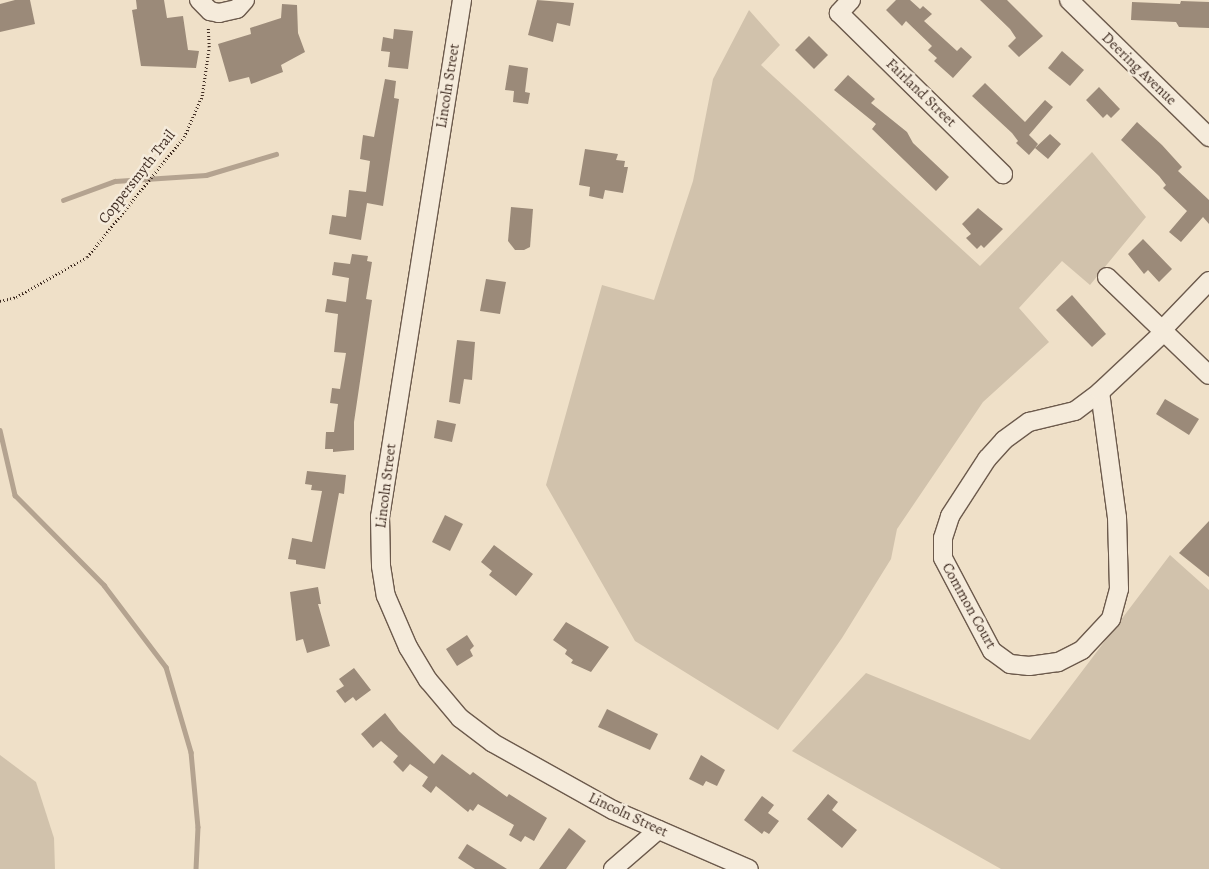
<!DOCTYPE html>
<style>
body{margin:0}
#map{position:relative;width:1209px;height:869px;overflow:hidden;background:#efe0c8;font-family:Alegreya,serif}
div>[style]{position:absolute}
.green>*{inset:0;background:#d1c2ac}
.stream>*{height:4.5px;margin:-2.25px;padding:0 2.25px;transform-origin:2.25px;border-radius:2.25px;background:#b4a390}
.building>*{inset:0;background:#9b8a79}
.path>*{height:2.5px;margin-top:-1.25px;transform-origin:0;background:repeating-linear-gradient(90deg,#402d23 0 1px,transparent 0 3.5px)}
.roads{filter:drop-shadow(1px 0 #6c5a4c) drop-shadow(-1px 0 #6c5a4c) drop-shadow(0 1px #6c5a4c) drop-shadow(0 -1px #6c5a4c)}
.minor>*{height:18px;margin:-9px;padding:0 9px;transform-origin:9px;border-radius:9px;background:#f5ebdb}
span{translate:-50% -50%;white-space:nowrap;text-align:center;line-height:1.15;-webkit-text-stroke:5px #f5ebdb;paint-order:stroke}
.street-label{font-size:15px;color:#402d23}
</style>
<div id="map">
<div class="green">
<div style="clip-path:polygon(749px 10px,780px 45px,761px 65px,980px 266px,1092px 152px,1146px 217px,1090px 285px,1062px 261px,1019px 308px,1049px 342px,983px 402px,897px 529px,891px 559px,842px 638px,778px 730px,635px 641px,546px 485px,602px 285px,654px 300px,693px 181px,713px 79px)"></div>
<div style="clip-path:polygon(1170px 555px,1209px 590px,1209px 869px,1001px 869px,792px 751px,866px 673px,1030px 740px)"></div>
<div style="clip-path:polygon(0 755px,36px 782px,54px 838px,55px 869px,0 869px)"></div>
</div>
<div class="stream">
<div style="left:63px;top:200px;width:55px;rotate:-20.1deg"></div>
<div style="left:115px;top:181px;width:91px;rotate:-3.8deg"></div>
<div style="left:206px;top:175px;width:73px;rotate:-16.7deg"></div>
<div style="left:0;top:430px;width:67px;rotate:77deg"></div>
<div style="left:15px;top:495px;width:127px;rotate:45.3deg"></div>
<div style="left:104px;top:585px;width:103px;rotate:52.9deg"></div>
<div style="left:166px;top:667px;width:89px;rotate:73.6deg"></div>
<div style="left:191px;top:752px;width:75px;rotate:84.7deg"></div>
<div style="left:198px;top:827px;width:42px;rotate:92.7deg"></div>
</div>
<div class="building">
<div style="clip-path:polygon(15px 0,30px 0,35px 24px,0 32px,0 4px)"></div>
<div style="clip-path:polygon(136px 0,164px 0,167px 18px,183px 16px,188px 50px,199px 51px,196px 68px,141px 66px,132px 10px,137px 9px)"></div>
<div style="clip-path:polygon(537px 0,574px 3px,570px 26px,557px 23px,553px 42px,528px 35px)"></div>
<div style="clip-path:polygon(896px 0,910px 0,920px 9px,923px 6px,932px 14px,924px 21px,957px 51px,961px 47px,972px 57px,953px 78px,934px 61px,937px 58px,928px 50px,932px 46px,906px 21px,902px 26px,886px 10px)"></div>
<div style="clip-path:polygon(980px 0,1007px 0,1043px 36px,1019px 57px,1008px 46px,1016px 38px,1010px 29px)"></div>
<div style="clip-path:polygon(1181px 1px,1209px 2px,1209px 28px,1179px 27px,1176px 22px,1131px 20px,1132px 2px,1180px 4px)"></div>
<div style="clip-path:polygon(282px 4px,297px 5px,298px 33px,305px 52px,281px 65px,283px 72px,251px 84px,249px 77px,229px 82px,218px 44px,251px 34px,250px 28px,281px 18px)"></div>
<div style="clip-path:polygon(394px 29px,413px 31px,408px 69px,388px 67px,390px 52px,381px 51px,383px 37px,393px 39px)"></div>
<div style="clip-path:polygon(809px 36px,828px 55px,814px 69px,795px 50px)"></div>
<div style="clip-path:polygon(1062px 51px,1084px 70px,1070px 86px,1048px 68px)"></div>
<div style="clip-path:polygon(509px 65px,528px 68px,525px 92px,530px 93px,528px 104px,513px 102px,514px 91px,505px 90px)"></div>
<div style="clip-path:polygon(848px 75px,875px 99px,871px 103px,907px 132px,913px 143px,949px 177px,936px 191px,872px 129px,876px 124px,834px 90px)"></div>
<div style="clip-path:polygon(385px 79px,396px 81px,394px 98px,399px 99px,383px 206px,367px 203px,361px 240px,329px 234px,332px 215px,346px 217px,349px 190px,366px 192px,370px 161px,360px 159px,363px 135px,374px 137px)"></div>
<div style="clip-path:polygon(985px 83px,1025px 122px,1045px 100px,1053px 107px,1029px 135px,1038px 144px,1035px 148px,1050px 134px,1061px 144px,1048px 159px,1035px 148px,1029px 155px,1016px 143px,1018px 141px,1012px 133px,972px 96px)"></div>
<div style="clip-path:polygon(1099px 87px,1120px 109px,1111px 118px,1107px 114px,1103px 118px,1086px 100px)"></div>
<div style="clip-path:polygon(1137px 122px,1162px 145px,1182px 167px,1178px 171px,1209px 200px,1209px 224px,1203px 217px,1181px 242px,1169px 232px,1187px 211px,1163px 188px,1166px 185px,1159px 176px,1121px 140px)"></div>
<div style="clip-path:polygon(585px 149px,618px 154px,616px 160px,625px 161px,624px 167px,628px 167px,623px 193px,605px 190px,603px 199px,589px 196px,590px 187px,579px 185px)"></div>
<div style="clip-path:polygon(511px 207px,533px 209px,530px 247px,524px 250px,515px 250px,508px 241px)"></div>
<div style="clip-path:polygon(978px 208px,1003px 229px,984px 248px,981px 245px,977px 249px,966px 238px,971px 234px,962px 224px)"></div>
<div style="clip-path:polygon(1143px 239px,1172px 269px,1159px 282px,1148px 270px,1144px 274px,1128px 254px)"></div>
<div style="clip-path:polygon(352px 254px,368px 256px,367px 261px,372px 262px,366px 299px,372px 300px,354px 422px,354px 450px,333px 452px,333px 449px,325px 449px,326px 432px,334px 432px,338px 404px,330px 403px,332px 388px,340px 389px,346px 353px,334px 352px,338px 314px,325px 312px,327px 299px,346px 302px,349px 278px,332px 275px,334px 262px,350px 264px)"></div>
<div style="clip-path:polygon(486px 279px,506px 282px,500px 314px,480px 311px)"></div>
<div style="clip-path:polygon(1072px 295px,1106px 334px,1092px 347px,1056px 310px)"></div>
<div style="clip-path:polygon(457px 340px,475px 342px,472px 380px,464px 379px,460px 404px,449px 402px)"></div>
<div style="clip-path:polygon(1165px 399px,1199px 419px,1189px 435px,1156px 414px)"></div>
<div style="clip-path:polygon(437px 420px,456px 424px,452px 442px,434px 438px)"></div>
<div style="clip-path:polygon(307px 471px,346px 475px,344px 494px,339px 493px,325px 569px,296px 564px,296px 560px,288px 559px,292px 538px,312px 542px,322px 491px,311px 490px,312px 485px,305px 484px)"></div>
<div style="clip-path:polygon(445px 515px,463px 524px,450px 551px,432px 542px)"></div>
<div style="clip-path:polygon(1209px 521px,1209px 577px,1179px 553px)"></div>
<div style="clip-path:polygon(494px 545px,533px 574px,516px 596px,489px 575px,492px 571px,481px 562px)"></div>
<div style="clip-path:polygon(318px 587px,321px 604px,318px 604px,330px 646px,307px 653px,303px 639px,296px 641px,290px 592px)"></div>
<div style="clip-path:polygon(566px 622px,609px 647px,591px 672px,571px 663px,573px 660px,565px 654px,567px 650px,553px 640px)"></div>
<div style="clip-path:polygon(467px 635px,474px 646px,470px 650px,473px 656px,457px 666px,446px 649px)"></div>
<div style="clip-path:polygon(354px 668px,371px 690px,356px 701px,353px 697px,345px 703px,336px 691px,344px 686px,339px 679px)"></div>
<div style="clip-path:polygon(607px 709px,658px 734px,650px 750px,598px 727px)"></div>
<div style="clip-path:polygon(385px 713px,399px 731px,434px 764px,442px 754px,470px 775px,473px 772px,507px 797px,509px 794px,547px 818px,534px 841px,525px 836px,521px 842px,509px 835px,514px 825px,478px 804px,473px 811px,470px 809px,468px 812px,436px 786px,431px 793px,422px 786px,428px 777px,410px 764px,403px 772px,393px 762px,398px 756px,381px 741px,373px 748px,361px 734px)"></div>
<div style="clip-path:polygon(701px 755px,725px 770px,717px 786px,706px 781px,703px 786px,689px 779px)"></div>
<div style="clip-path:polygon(828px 794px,838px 802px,832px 810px,857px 830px,842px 848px,807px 819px)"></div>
<div style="clip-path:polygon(762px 796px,774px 805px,768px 813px,779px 821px,769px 834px,764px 831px,762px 834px,744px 820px)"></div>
<div style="clip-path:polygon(569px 828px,586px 841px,566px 869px,539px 869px)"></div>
<div style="clip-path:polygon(467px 844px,507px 869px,475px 869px,458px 858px)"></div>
</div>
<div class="path">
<div style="left:0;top:301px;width:16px;rotate:-14deg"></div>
<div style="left:16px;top:297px;width:81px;rotate:-29.4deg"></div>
<div style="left:87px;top:257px;width:154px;rotate:-51.1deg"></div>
<div style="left:184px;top:137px;width:45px;rotate:-66.3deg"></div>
<div style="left:202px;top:96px;width:49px;rotate:-81.9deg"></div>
<div style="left:209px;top:47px;width:20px;rotate:-93deg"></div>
</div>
<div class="roads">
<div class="minor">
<div style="left:199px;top:0;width:16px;rotate:45deg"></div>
<div style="left:210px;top:11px;width:9px;rotate:13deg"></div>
<div style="left:219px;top:13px;width:18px;rotate:-13deg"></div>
<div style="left:237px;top:9px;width:12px;rotate:-48deg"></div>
<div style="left:462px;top:0;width:523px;rotate:99.01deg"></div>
<div style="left:380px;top:517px;width:49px;rotate:88.8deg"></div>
<div style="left:381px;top:566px;width:30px;rotate:81deg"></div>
<div style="left:386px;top:596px;width:56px;rotate:66.7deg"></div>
<div style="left:408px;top:647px;width:39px;rotate:59deg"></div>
<div style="left:428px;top:680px;width:50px;rotate:49.9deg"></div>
<div style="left:460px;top:718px;width:41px;rotate:37.1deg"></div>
<div style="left:493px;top:743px;width:137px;rotate:29.2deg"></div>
<div style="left:613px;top:810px;width:148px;rotate:23.5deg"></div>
<div style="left:851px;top:0;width:18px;rotate:133deg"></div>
<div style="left:839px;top:13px;width:230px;rotate:44.5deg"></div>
<div style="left:1069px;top:0;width:196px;rotate:44.4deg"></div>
<div style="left:1107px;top:277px;width:141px;rotate:43.9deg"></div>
<div style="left:1162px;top:330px;width:68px;rotate:-46.2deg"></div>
<div style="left:1100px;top:392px;width:126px;rotate:82.3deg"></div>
<div style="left:1117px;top:517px;width:72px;rotate:88.4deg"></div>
<div style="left:1119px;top:589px;width:31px;rotate:105deg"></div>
<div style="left:1111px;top:619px;width:42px;rotate:133.1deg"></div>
<div style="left:1082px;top:650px;width:27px;rotate:153deg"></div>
<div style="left:1058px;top:662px;width:29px;rotate:172deg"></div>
<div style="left:1029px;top:666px;width:19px;rotate:-174deg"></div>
<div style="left:1010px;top:664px;width:22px;rotate:-144deg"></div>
<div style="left:992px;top:651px;width:105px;rotate:-117.8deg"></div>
<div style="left:943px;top:558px;width:20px;rotate:-90deg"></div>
<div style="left:943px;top:538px;width:23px;rotate:-72deg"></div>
<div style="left:950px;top:516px;width:68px;rotate:-57deg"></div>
<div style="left:987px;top:459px;width:25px;rotate:-48deg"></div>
<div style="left:1004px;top:440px;width:31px;rotate:-36deg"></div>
<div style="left:1029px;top:422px;width:47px;rotate:-13.4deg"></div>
<div style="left:1075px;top:411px;width:31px;rotate:-37deg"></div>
<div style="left:1100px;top:392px;width:88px;rotate:-43.2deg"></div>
<div style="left:613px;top:869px;width:60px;rotate:-40.9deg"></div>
</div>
</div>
<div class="street-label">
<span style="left:1139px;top:69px;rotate:44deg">Deering Avenue</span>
<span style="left:448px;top:86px;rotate:-81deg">Lincoln Street</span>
<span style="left:921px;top:93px;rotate:44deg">Fairland Street</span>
<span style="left:137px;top:177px;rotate:-52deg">Coppersmyth Trail</span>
<span style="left:386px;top:486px;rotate:-83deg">Lincoln Street</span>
<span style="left:969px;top:606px;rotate:61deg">Common Court</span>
<span style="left:628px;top:815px;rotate:25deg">Lincoln Street</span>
</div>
</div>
